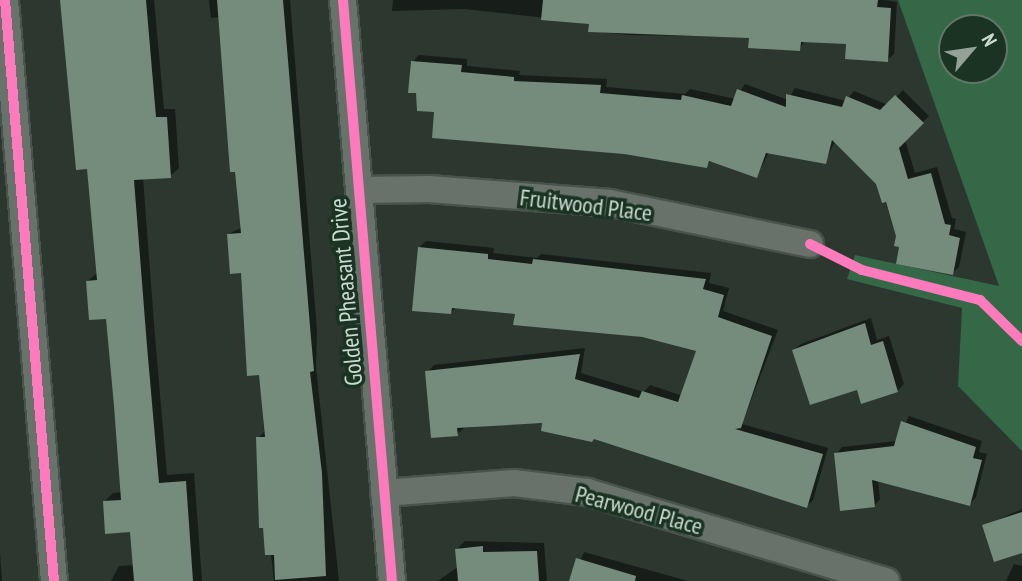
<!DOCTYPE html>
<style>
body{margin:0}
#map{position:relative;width:1022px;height:581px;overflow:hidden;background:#2b372f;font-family:"PT Sans Narrow",sans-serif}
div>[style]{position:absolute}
.green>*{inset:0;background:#346847}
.shadow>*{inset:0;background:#0007}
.building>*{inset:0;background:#758b7c}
.roads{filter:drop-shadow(2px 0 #48534c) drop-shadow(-2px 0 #48534c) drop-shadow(0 2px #48534c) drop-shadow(0 -2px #48534c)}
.street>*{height:26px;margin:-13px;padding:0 13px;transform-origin:13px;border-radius:13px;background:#68726b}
.cycleway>*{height:10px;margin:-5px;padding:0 5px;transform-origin:5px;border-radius:5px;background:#fd7abc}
span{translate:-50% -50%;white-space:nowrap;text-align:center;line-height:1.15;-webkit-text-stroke:7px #1b3323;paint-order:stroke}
.street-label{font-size:24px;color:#cbdacf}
.north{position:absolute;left:938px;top:14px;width:70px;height:70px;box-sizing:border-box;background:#1b3323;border:2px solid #617668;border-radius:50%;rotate:61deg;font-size:19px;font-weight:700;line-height:28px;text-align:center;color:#cbdacf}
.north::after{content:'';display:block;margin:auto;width:24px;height:32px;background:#93a197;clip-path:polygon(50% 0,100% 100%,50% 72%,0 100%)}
</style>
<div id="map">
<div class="green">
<div style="clip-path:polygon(evenodd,898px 0,1022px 0,1022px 451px,958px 386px,962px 308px,847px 279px,855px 255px,999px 286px,898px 0,952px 28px,994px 28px,994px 70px,952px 70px,952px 28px)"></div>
</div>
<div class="shadow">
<div style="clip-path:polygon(62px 0,154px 0,164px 109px,175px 109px,179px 168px,170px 176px,143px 178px,155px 336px,167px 475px,194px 473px,202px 581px,111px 581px,119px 566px,134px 565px,131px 530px,104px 502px,113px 493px,122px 492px,108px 317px,88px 281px,97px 273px,89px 168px)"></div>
<div style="clip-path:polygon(209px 0,290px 0,317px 331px,316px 367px,339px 581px,274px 581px,258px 438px,264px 432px,261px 374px,242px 272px,228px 234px,243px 227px,220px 17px,211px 18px)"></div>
<div style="clip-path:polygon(393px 0,883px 0,897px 2px,894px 54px,887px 60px,848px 43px,806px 40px,799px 49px,750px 37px,629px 35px,590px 31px,591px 23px,464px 9px,392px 11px)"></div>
<div style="clip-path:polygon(419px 55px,467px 59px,467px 66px,520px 71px,519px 75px,607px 79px,606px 87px,685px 94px,690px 89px,735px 99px,745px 84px,788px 100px,795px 88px,846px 101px,854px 91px,888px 105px,903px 90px,929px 116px,905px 140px,915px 173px,937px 167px,952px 218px,956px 219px,954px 229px,966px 232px,959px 267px,952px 273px,901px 245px,878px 183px,835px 141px,825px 162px,769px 152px,757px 176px,712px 160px,706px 166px,436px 110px,413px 61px)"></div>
<div style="clip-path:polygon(426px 241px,494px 248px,493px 253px,537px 258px,541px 254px,711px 273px,709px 283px,729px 288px,723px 311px,778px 330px,742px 424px,828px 448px,813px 500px,807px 506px,544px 421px,464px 428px,457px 434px,427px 372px,434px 365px,585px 348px,581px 373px,644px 392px,650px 385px,683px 396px,698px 349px,517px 312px,457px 307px,451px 312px,420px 247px)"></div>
<div style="clip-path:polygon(871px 318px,877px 340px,889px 336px,904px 384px,897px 391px,858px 388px,794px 350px,801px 344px)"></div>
<div style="clip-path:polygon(909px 416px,982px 441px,979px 452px,987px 454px,976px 497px,970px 504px,878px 480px,880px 499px,874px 506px,836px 454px,842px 447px,897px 441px)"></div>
<div style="clip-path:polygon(1022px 509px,1022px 551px,984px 526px)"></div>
<div style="clip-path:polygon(465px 541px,544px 543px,547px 581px,438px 581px,459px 566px,457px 549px)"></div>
<div style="clip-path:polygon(584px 552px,688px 581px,571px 581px)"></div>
<div style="clip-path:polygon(0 553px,2px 581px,0 581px)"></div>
<div style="clip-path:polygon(1014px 564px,1022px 566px,1022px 581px,1006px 581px)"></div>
</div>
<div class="building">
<div style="clip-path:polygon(60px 0,146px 0,156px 117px,167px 117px,171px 178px,134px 180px,147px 346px,159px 483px,186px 481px,193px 581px,134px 581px,130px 532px,105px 534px,103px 501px,121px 500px,114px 406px,106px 319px,89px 320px,86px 281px,97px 280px,87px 169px,76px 170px)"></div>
<div style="clip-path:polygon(217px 0,283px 0,311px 338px,314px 371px,310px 372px,322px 473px,326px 576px,275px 580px,274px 555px,265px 555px,263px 528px,259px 528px,256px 437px,265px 437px,259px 375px,247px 376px,241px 273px,230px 274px,227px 234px,241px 233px,235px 172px,230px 172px)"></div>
<div style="clip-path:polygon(543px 0,878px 0,877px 7px,891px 8px,888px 62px,845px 59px,846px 44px,801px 42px,800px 51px,748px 48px,749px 38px,588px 32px,589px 24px,541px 20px)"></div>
<div style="clip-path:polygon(411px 61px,462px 65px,461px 72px,514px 77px,514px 81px,601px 85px,600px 93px,681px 100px,682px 95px,731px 106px,737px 89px,786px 107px,786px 94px,842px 107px,846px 96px,880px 110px,895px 95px,924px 123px,899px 148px,908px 179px,931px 173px,945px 224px,951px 225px,949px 235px,960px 238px,953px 275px,896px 264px,899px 247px,894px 246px,896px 236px,886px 202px,882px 203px,876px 184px,832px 140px,826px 164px,766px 153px,757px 178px,709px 161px,707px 168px,624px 154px,432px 138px,434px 112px,417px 111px,416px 93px,408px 93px)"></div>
<div style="clip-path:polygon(418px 247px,488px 254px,488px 259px,532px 264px,533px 259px,706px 279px,703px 289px,724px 295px,718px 317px,772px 336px,741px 428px,735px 429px,823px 454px,807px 508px,594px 439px,592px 442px,541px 431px,542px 423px,457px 428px,458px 436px,431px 438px,425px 371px,580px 354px,575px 379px,639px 398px,642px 391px,678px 402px,696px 351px,642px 337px,513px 325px,515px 314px,452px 308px,451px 314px,412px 311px)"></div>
<div style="clip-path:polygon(865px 323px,871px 345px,883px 341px,898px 392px,861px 404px,857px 390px,810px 405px,792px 350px)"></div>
<div style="clip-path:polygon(901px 421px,976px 447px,973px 458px,982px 460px,970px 506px,872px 480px,875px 507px,840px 511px,834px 453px,894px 446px)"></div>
<div style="clip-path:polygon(1022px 512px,1022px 553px,994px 562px,982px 525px)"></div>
<div style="clip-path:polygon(483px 546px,483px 552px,537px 551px,539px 581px,458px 581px,455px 549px)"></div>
<div style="clip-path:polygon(576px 558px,636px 576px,635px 581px,569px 581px)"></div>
</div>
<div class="roads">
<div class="street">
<div style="left:5px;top:0;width:583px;rotate:85.18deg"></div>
<div style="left:343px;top:0;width:583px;rotate:85.18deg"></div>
<div style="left:359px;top:190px;width:70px;rotate:-0.8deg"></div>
<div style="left:429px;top:189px;width:182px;rotate:4.4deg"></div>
<div style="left:610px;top:203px;width:204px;rotate:11.6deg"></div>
<div style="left:384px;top:493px;width:130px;rotate:-4.4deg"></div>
<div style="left:514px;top:483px;width:74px;rotate:7deg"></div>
<div style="left:587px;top:492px;width:312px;rotate:16.6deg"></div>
</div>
</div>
<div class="cycleway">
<div style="left:5px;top:0;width:583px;rotate:85.18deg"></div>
<div style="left:343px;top:0;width:583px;rotate:85.18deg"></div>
<div style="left:810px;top:244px;width:58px;rotate:26.6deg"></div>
<div style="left:862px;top:270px;width:122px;rotate:14.3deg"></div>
<div style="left:980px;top:300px;width:59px;rotate:44.3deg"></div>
</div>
<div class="street-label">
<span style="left:586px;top:205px;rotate:7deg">Fruitwood Place</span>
<span style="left:346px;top:292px;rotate:-95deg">Golden Pheasant Drive</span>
<span style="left:639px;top:510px;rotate:15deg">Pearwood Place</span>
</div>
<div class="north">N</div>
</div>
